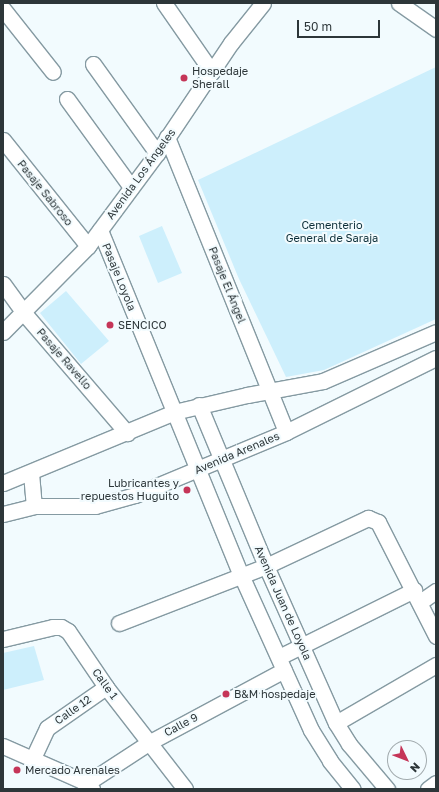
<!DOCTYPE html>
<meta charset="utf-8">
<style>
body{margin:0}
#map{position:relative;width:439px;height:792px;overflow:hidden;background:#f2fbfe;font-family:"Golos Text",sans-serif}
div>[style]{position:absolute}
.green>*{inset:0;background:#cdeffc}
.roads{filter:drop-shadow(1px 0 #859aa2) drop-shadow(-1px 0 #859aa2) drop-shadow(0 1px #859aa2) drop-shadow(0 -1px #859aa2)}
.minor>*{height:15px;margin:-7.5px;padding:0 7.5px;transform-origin:7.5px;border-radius:7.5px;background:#fff}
.dots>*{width:11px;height:11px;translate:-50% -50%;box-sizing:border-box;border:2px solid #f2fbfe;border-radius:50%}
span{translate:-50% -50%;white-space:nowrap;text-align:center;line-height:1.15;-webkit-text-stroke:4px #f2fbfe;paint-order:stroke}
.poi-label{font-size:11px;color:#2d3639}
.left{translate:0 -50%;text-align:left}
.right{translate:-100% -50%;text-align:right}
.street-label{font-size:11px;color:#2d3639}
.park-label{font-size:11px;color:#0d2f39}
.frame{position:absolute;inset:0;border:4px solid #2d3639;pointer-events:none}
.north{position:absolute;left:387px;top:740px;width:40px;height:40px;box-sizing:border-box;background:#f2fbfe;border:1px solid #a3acaf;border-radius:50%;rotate:133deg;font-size:11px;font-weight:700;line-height:16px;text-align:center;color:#2d3639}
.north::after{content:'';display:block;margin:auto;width:14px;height:18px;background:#c53558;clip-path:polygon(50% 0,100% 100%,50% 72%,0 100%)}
.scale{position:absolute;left:297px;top:20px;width:83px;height:18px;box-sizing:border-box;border:2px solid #2d3639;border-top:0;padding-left:5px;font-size:12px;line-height:14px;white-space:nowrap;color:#2d3639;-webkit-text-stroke:3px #f2fbfe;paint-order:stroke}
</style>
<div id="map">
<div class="green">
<div style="clip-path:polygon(436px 67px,436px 319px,324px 370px,286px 377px,239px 279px,198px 180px)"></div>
<div style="clip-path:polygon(162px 226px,182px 273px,158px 283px,139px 236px)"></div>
<div style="clip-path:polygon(66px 291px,109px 341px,81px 364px,40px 313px)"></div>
<div style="clip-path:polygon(34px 646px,44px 680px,3px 690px,3px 653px)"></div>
</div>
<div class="roads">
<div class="minor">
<div style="left:164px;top:3px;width:84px;rotate:55.2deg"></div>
<div style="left:399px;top:3px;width:45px;rotate:35.1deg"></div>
<div style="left:3px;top:9px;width:80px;rotate:51.6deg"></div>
<div style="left:93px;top:64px;width:110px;rotate:54.3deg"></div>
<div style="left:67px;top:99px;width:109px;rotate:54deg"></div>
<div style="left:167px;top:137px;width:318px;rotate:68deg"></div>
<div style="left:3px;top:140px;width:136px;rotate:51.3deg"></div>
<div style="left:100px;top:230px;width:373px;rotate:67.8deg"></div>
<div style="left:241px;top:575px;width:170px;rotate:65.7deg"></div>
<div style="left:311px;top:730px;width:36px;rotate:58deg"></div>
<div style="left:330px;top:761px;width:36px;rotate:51deg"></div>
<div style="left:3px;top:284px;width:34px;rotate:54deg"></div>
<div style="left:23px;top:312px;width:160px;rotate:49.3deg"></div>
<div style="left:3px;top:332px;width:121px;rotate:-45.3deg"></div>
<div style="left:88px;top:246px;width:116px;rotate:-53.4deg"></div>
<div style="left:157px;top:153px;width:133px;rotate:-56.1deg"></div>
<div style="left:231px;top:43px;width:51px;rotate:-51.3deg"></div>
<div style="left:199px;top:405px;width:174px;rotate:67.4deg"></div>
<div style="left:266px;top:566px;width:172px;rotate:66deg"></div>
<div style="left:336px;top:723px;width:25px;rotate:58deg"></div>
<div style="left:349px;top:744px;width:59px;rotate:49.8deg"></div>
<div style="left:31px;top:473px;width:33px;rotate:85deg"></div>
<div style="left:3px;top:483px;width:185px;rotate:-22.5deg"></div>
<div style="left:174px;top:412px;width:75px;rotate:-13.1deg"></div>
<div style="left:247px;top:395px;width:77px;rotate:-10.4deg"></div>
<div style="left:323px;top:381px;width:123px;rotate:-23.4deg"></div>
<div style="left:3px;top:514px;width:32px;rotate:-14deg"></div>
<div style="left:34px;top:506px;width:61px"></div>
<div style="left:95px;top:506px;width:41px;rotate:-15.4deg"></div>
<div style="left:135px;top:495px;width:164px;rotate:-22.6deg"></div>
<div style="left:286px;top:432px;width:167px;rotate:-26.3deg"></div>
<div style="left:420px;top:602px;width:19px;rotate:-35deg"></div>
<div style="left:119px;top:623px;width:158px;rotate:-21.2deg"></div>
<div style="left:266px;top:566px;width:113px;rotate:-25.2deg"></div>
<div style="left:368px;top:518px;width:11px;rotate:22deg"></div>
<div style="left:378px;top:522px;width:128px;rotate:63deg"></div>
<div style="left:3px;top:639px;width:51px;rotate:-13.5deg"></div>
<div style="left:53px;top:627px;width:8px"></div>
<div style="left:61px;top:627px;width:8px;rotate:30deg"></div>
<div style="left:68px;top:631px;width:68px;rotate:55.8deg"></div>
<div style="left:106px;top:687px;width:129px;rotate:52.2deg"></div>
<div style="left:279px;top:657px;width:151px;rotate:-26.4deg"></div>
<div style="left:336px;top:723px;width:116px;rotate:-30.1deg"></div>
<div style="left:3px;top:746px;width:92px;rotate:23.8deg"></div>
<div style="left:87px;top:783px;width:8px;rotate:50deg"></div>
<div style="left:33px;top:758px;width:33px;rotate:-65deg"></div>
<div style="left:47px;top:728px;width:72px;rotate:-34.8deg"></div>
<div style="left:85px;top:789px;width:6px;rotate:-72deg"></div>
<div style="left:87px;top:783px;width:75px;rotate:-33.1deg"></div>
<div style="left:150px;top:742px;width:152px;rotate:-28.2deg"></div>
<div style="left:428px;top:789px;width:10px;rotate:-37deg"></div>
</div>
</div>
<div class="dots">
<div style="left:184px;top:78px;background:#c53558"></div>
<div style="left:110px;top:325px;background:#c53558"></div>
<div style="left:187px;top:490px;background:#c53558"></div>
<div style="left:226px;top:694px;background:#c53558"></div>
<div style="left:17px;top:770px;background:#c53558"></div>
</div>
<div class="poi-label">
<span class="left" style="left:192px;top:78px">Hospedaje<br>Sherall</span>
<span class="left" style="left:118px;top:325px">SENCICO</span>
<span class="right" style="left:179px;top:490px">Lubricantes y<br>repuestos Huguito</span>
<span class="left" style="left:234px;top:694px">B&amp;M hospedaje</span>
<span class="left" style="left:25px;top:770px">Mercado Arenales</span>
</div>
<div class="street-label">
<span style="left:141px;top:174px;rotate:-54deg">Avenida Los Ángeles</span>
<span style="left:45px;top:193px;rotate:51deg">Pasaje Sabroso</span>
<span style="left:119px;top:277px;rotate:68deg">Pasaje Loyola</span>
<span style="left:227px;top:285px;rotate:68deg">Pasaje El Ángel</span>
<span style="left:64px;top:359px;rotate:49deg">Pasaje Ravello</span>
<span style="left:237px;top:453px;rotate:-23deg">Avenida Arenales</span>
<span style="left:283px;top:603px;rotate:66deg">Avenida Juan de Loyola</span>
<span style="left:105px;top:684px;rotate:54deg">Calle 1</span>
<span style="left:73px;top:710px;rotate:-35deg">Calle 12</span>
<span style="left:181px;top:725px;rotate:-28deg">Calle 9</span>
</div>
<div class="park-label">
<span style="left:332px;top:232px">Cementerio<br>General de Saraja</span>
</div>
<div class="frame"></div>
<div class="north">N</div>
<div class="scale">50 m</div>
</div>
